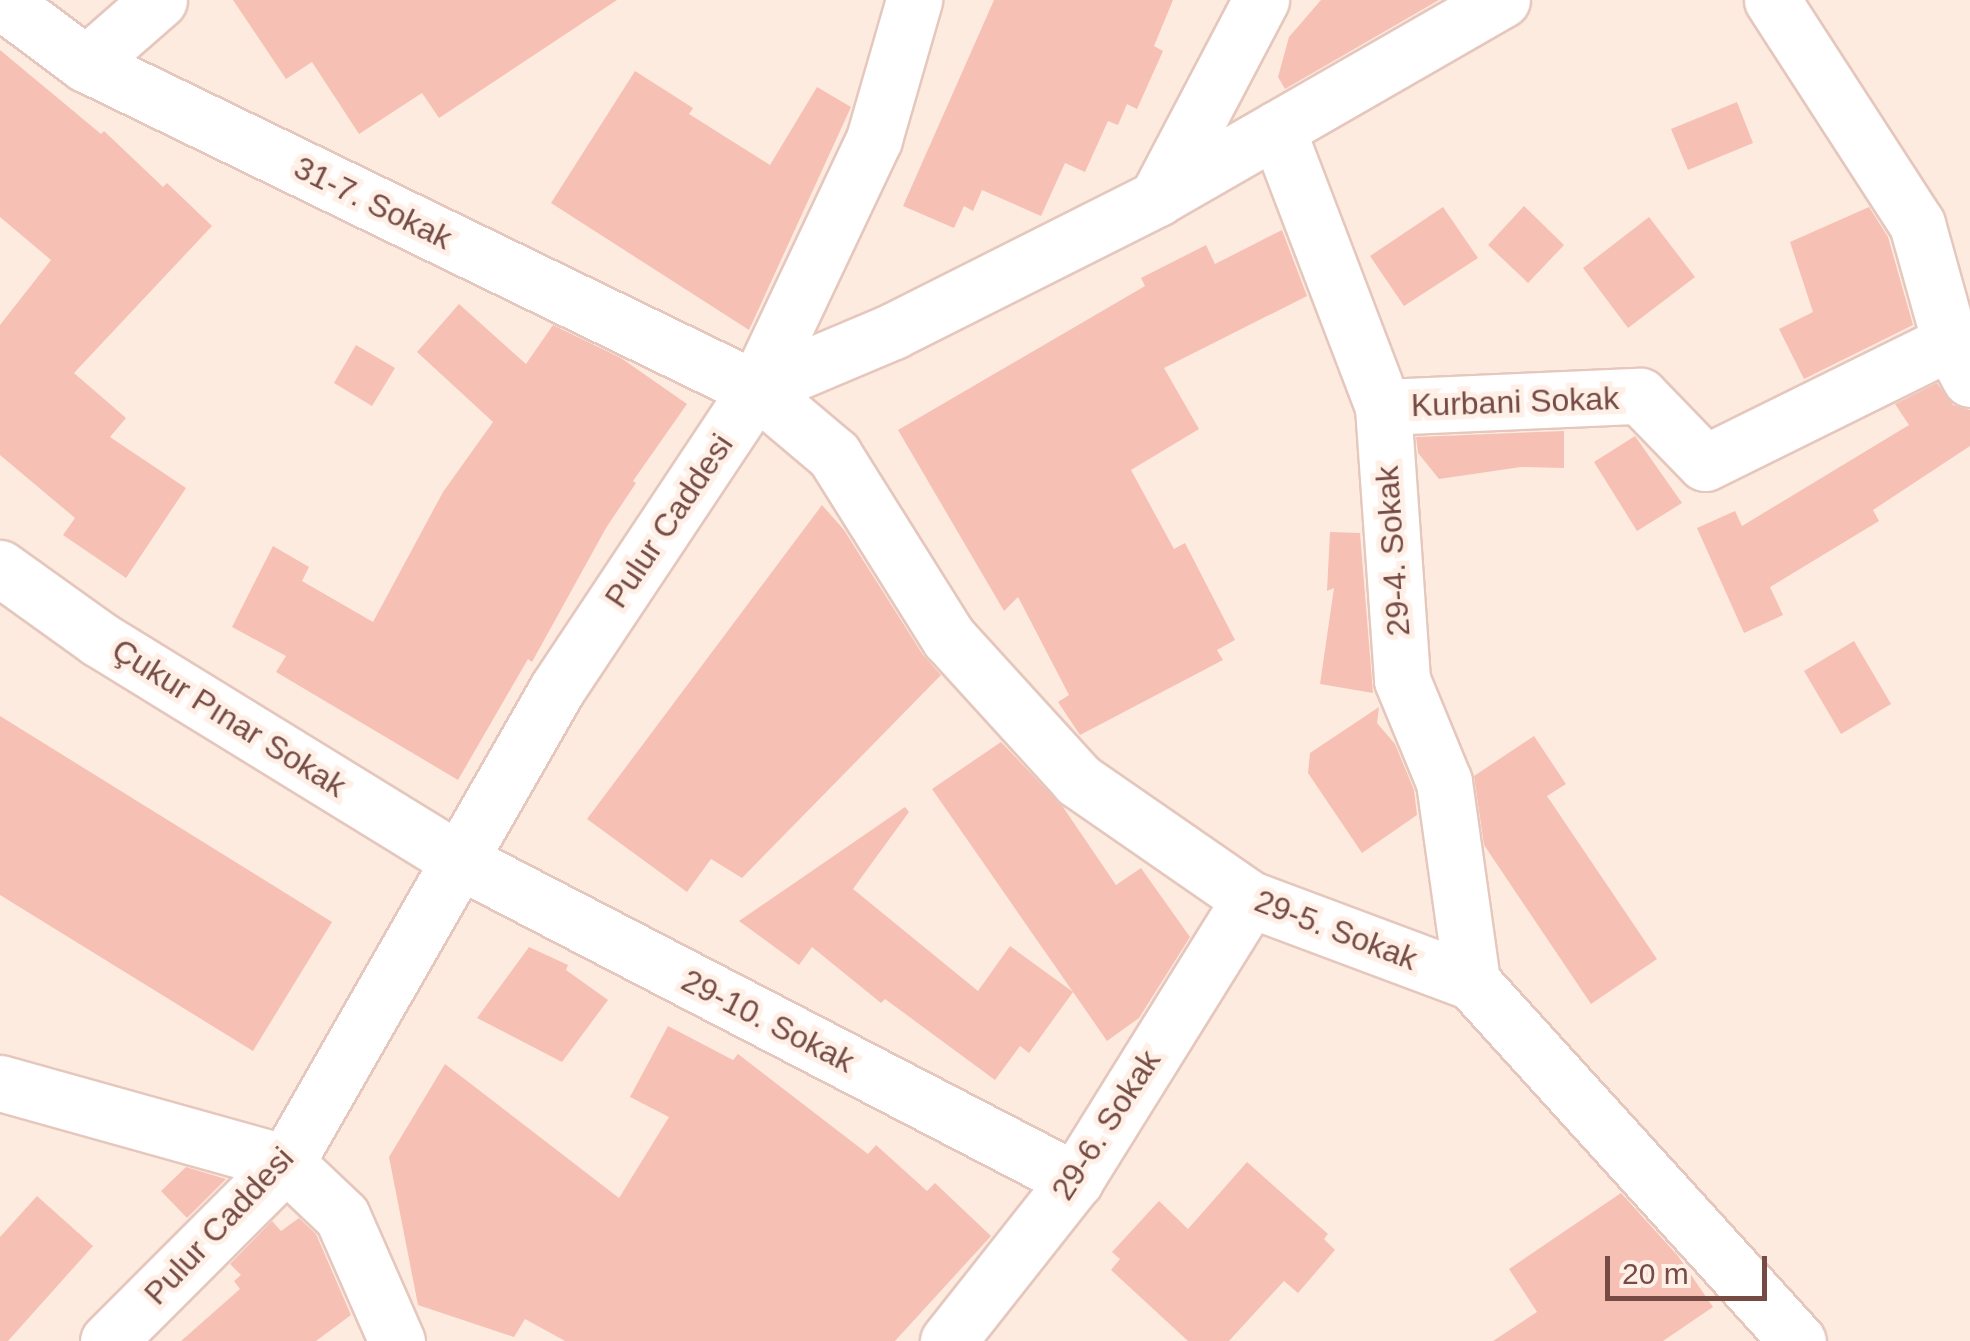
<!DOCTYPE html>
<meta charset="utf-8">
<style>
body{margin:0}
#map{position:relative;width:1970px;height:1341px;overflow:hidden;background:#feebdf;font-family:Helvetica,sans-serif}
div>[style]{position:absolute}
.building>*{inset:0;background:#f6c0b4}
.roads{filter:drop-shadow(2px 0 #e5c7bd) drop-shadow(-2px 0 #e5c7bd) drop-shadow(0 2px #e5c7bd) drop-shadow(0 -2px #e5c7bd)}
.minor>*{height:55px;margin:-27.5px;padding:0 27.5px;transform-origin:27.5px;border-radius:27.5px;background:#fff}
span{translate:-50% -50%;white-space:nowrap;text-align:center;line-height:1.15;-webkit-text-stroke:10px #fff0e7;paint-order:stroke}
.street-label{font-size:32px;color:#764b44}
.scale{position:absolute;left:1605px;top:1256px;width:162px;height:45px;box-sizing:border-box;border:5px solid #764b44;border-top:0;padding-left:12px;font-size:30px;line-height:35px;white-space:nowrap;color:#764b44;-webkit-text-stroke:8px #fff0e7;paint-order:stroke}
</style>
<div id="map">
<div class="building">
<div style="clip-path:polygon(233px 0,617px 0,439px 118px,422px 93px,359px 134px,312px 62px,286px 79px)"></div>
<div style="clip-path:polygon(994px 0,1173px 0,1154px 46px,1163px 51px,1137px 109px,1127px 104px,1118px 125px,1108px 121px,1085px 172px,1065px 163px,1041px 216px,982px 190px,973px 211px,964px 206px,954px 228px,903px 206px)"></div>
<div style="clip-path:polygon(1321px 0,1439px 0,1285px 89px,1278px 77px,1289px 37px)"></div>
<div style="clip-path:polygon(0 50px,101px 134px,104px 131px,163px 187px,167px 183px,212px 226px,74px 373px,126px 418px,110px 437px,186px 488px,126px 578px,63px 535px,75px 518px,0 455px,0 325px,51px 260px,0 217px)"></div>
<div style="clip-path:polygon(635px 71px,693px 108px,689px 114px,770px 165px,817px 87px,851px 107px,749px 330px,551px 203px)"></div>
<div style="clip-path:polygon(1737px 102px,1753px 143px,1688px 170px,1671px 129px)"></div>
<div style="clip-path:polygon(1524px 206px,1564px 245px,1528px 283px,1488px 245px)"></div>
<div style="clip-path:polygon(1443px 207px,1478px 258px,1404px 306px,1370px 256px)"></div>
<div style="clip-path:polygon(1869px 207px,1888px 237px,1913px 325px,1804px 379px,1779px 329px,1813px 312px,1790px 242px)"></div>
<div style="clip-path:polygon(1649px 217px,1695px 277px,1628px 328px,1583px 268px)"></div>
<div style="clip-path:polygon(1282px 230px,1307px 296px,1164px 368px,1199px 429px,1131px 470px,1174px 549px,1185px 543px,1235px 640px,1217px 650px,1223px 660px,1080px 735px,1058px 702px,1069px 695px,1018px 597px,1004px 611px,898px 430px,1145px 286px,1141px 278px,1206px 245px,1215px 264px)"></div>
<div style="clip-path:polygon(459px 304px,526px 364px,553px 325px,621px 358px,687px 404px,633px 481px,636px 483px,606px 528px,532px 662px,528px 659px,458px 780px,276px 672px,286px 656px,232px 627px,273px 546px,309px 567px,302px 581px,373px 622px,443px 492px,493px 422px,417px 352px)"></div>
<div style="clip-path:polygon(356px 345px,395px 368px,372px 406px,334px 383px)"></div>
<div style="clip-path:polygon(1937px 383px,1953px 405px,1970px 410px,1970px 446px,1873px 510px,1879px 521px,1770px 587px,1783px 615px,1744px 633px,1697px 528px,1735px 511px,1742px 526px,1909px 425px,1895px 404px)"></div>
<div style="clip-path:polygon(1564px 431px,1564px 468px,1521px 467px,1439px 479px,1418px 453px,1416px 437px)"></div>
<div style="clip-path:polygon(1635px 436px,1682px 503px,1637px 531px,1594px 462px)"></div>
<div style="clip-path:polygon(822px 505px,844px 530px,923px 655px,941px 675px,742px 878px,711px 859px,687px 892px,587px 819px)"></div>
<div style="clip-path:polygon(1330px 532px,1360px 533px,1373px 693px,1320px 684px,1334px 588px,1327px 591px)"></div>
<div style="clip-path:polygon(1854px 641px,1891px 704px,1841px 734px,1804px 671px)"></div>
<div style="clip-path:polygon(1379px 707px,1377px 723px,1395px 744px,1414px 790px,1417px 815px,1362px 853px,1308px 773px,1310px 753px)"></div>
<div style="clip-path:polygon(0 716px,332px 922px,253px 1051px,0 895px)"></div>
<div style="clip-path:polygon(1534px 736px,1566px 784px,1547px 796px,1657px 959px,1591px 1004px,1484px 845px,1474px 776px)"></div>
<div style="clip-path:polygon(1001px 742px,1063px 807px,1116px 885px,1141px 868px,1190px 937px,1139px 1018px,1107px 1041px,1073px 992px,1029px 1053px,1020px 1046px,995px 1080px,885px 999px,881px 1003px,812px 947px,799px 965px,739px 921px,905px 807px,909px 812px,853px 889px,978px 991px,1010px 946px,1073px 992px,932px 789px)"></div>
<div style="clip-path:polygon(529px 947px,568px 965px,566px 970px,608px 1000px,562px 1062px,477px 1018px)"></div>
<div style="clip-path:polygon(668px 1026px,733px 1060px,738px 1054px,868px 1154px,876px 1145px,927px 1191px,935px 1183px,991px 1236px,895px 1341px,565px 1341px,525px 1319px,514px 1337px,418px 1305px,389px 1157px,445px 1064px,619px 1198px,669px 1117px,630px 1097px)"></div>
<div style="clip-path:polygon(1247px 1162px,1328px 1234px,1324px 1239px,1335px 1250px,1298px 1293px,1284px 1281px,1229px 1341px,1188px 1341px,1111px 1270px,1120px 1259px,1112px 1252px,1159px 1201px,1188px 1229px)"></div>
<div style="clip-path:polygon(186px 1167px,226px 1179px,187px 1218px,161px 1191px)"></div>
<div style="clip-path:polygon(1621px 1193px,1678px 1256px,1713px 1307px,1663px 1341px,1493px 1341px,1537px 1312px,1509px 1269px)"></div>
<div style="clip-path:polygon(37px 1196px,93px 1246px,8px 1341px,0 1341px,0 1237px)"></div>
<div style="clip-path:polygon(299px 1218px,316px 1234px,351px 1315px,316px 1341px,181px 1341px,240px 1289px,234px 1281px,241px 1275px,230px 1264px,272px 1221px,281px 1231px)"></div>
</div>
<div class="roads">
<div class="minor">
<div style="left:0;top:0;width:107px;rotate:36.7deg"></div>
<div style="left:86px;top:64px;width:745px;rotate:25.88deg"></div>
<div style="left:756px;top:389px;width:102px;rotate:40.2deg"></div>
<div style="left:834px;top:455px;width:216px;rotate:57.9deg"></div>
<div style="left:949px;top:638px;width:192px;rotate:47.7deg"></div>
<div style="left:1078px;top:780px;width:209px;rotate:34.7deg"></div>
<div style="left:1250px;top:899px;width:237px;rotate:20.5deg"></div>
<div style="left:1472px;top:982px;width:485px;rotate:47.8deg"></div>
<div style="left:1772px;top:0;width:267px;rotate:57.1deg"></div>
<div style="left:1917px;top:224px;width:123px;rotate:74.4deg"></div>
<div style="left:1950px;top:342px;width:42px;rotate:61.6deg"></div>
<div style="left:86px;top:64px;width:97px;rotate:-41.2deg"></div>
<div style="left:1277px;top:129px;width:298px;rotate:69.1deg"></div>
<div style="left:1383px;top:407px;width:274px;rotate:86deg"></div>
<div style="left:1402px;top:680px;width:110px;rotate:67.6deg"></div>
<div style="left:1444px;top:782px;width:202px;rotate:82deg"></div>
<div style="left:1157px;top:198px;width:224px;rotate:-62.3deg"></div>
<div style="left:756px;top:389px;width:276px;rotate:-64.7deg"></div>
<div style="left:874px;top:139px;width:145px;rotate:-73.9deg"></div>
<div style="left:1383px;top:407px;width:257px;rotate:-2.5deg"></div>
<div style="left:1640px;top:396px;width:93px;rotate:45.9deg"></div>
<div style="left:1705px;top:463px;width:273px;rotate:-26.3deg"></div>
<div style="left:0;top:568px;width:122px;rotate:35.6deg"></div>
<div style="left:99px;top:639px;width:426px;rotate:31.6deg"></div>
<div style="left:462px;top:862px;width:691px;rotate:27.42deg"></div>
<div style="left:0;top:1083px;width:297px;rotate:15.6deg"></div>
<div style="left:286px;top:1163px;width:77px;rotate:43.4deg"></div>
<div style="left:342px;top:1216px;width:137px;rotate:66.3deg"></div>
<div style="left:108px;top:1341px;width:252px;rotate:-45deg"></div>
<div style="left:286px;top:1163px;width:546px;rotate:-60.24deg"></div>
<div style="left:557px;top:689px;width:360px;rotate:-56.4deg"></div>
<div style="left:756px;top:389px;width:149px;rotate:-22.9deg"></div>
<div style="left:893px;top:331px;width:296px;rotate:-26.7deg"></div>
<div style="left:1157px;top:198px;width:398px;rotate:-29.9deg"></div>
<div style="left:948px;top:1341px;width:205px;rotate:-51.7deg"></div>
<div style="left:1075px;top:1180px;width:331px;rotate:-58.1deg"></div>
</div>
</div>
<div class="street-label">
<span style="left:373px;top:203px;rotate:26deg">31-7. Sokak</span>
<span style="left:1515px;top:402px;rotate:-2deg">Kurbani Sokak</span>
<span style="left:669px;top:521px;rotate:-56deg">Pulur Caddesi</span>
<span style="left:1393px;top:551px;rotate:-94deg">29-4. Sokak</span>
<span style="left:229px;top:718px;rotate:32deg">Çukur Pınar Sokak</span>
<span style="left:1336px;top:930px;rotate:21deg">29-5. Sokak</span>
<span style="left:768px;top:1021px;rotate:27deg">29-10. Sokak</span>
<span style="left:1106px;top:1125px;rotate:-57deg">29-6. Sokak</span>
<span style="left:219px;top:1226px;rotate:-47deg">Pulur Caddesi</span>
</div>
<div class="scale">20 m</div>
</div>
